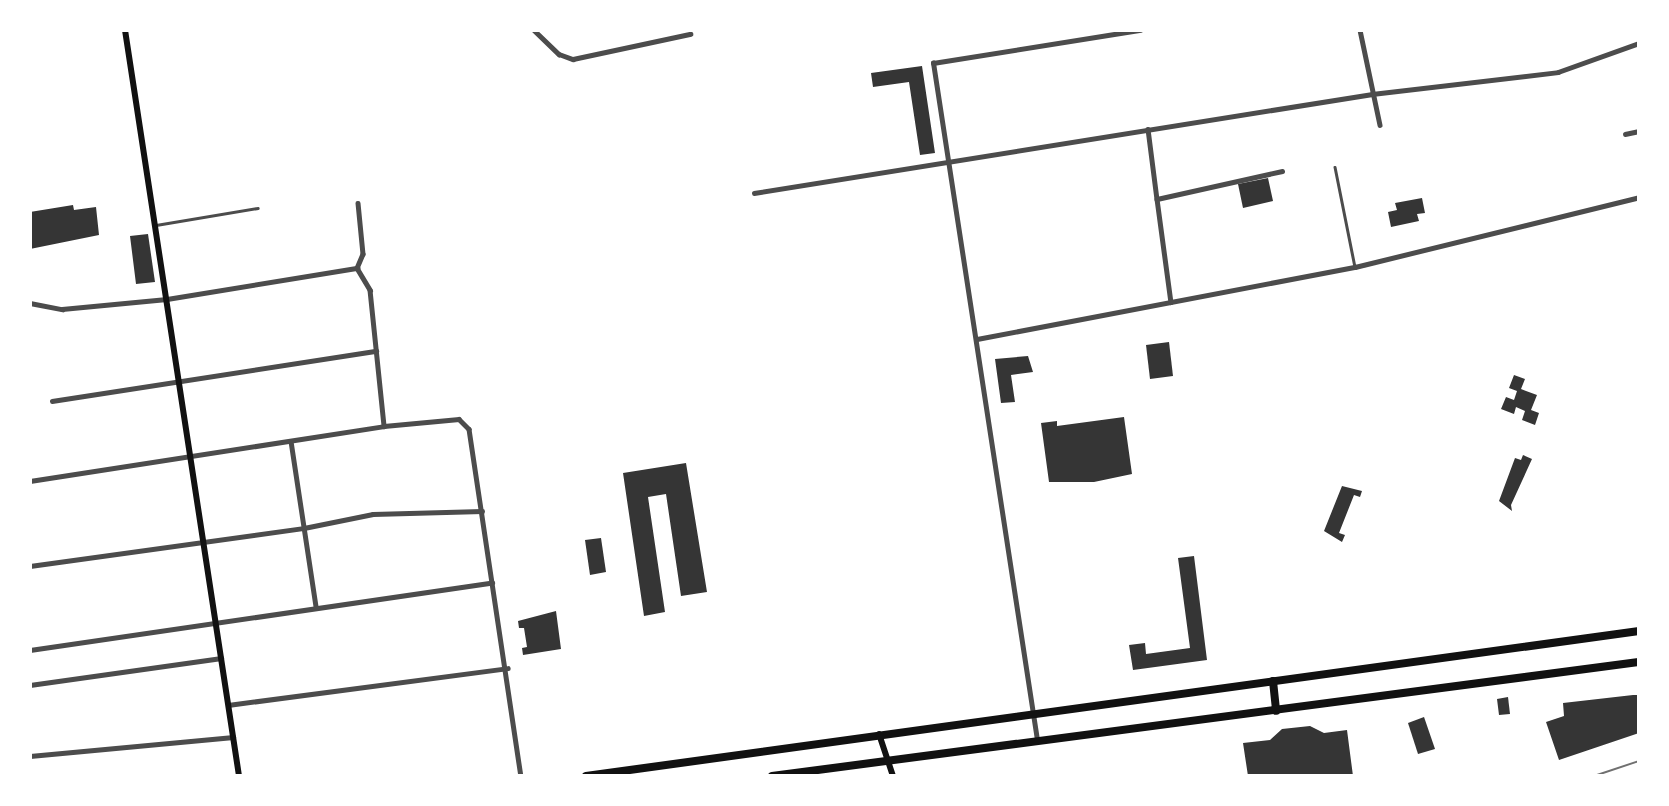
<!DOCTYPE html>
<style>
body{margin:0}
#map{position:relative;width:1669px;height:806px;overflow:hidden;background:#fff;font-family:Mulish,sans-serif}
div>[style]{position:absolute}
.building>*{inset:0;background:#353535}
.service>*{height:2.5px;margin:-1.25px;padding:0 1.25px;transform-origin:1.25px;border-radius:1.25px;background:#4c4c4c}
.minor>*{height:4.5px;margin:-2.25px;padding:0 2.25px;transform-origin:2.25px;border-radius:2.25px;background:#4c4c4c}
.secondary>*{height:6px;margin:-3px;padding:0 3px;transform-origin:3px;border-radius:3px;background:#111}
.trunk>*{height:8px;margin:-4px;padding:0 4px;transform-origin:4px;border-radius:4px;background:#111}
.tram>*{height:2px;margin:-1px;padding:0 1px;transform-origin:1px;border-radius:1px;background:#707070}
span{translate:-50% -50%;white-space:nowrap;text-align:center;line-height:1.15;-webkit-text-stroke:5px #fff;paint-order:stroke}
.frame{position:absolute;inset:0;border:32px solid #fff;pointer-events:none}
</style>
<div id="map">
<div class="building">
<div style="clip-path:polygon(922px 66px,935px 153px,920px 155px,909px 82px,873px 87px,871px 73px)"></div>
<div style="clip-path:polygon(1268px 178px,1273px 201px,1243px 208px,1238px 184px)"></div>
<div style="clip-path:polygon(1422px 198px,1425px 213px,1417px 214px,1419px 221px,1391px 227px,1388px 212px,1397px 210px,1395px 203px)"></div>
<div style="clip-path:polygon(73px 205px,74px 210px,96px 207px,99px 235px,30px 249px,30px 212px)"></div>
<div style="clip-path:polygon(148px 234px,155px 282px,136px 284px,130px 236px)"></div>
<div style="clip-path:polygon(1169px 342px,1173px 376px,1150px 379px,1146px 345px)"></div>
<div style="clip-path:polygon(1028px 356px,1033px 372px,1011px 375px,1015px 402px,1001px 403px,995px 359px)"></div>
<div style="clip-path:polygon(1514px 375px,1525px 379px,1521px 389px,1537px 395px,1531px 410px,1539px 413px,1535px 425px,1522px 420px,1525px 411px,1516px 407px,1514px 414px,1501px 409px,1506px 397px,1514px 400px,1517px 391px,1509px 388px)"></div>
<div style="clip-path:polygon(1124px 417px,1132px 474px,1094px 482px,1049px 482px,1041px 423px,1057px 421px,1057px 426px)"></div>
<div style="clip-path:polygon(1523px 455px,1532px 459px,1511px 505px,1512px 511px,1499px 501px,1515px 458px,1521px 460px)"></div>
<div style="clip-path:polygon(686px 463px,707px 592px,681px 596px,666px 494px,648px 497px,665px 612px,644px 616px,623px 473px)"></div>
<div style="clip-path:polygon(1342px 486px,1362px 491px,1360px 497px,1354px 495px,1339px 533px,1345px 535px,1342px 542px,1324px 531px)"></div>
<div style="clip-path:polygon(601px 538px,606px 572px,590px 575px,585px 540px)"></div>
<div style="clip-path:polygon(1194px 556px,1207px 660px,1133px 670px,1129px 645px,1145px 643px,1146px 654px,1190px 648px,1178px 558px)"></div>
<div style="clip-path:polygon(556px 611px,561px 649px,523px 655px,522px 648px,527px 647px,524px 628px,519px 628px,518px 621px)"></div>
<div style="clip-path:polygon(1633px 695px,1639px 695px,1639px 733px,1559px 760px,1546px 722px,1564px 716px,1563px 703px)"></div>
<div style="clip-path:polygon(1508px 697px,1510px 714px,1499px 715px,1497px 699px)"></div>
<div style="clip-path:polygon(1424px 717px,1435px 749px,1418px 754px,1408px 723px)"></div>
<div style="clip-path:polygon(1310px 726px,1324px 733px,1347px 730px,1353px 776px,1248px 776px,1243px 743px,1270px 740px,1282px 729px)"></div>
</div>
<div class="service">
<div style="left:1335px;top:167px;width:102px;rotate:78.7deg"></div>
<div style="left:156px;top:225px;width:103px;rotate:-9.5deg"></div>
</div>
<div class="minor">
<div style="left:534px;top:30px;width:35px;rotate:44deg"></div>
<div style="left:559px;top:54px;width:15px;rotate:20deg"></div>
<div style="left:573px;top:59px;width:120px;rotate:-12.1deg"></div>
<div style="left:1360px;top:30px;width:97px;rotate:78.1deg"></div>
<div style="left:1148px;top:129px;width:71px;rotate:82.7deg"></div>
<div style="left:1157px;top:199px;width:128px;rotate:-12.6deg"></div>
<div style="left:1625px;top:134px;width:14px;rotate:-12deg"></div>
<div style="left:754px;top:193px;width:626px;rotate:-9.1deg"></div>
<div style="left:1372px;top:94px;width:187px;rotate:-6.7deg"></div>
<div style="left:1558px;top:72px;width:86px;rotate:-19.7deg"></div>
<div style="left:1157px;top:199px;width:104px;rotate:82.3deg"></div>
<div style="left:358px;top:203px;width:51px;rotate:84.4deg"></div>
<div style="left:363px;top:254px;width:15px;rotate:113deg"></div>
<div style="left:357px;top:268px;width:26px;rotate:59deg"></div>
<div style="left:370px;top:290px;width:137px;rotate:84.1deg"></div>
<div style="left:30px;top:303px;width:33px;rotate:11deg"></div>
<div style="left:62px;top:309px;width:105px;rotate:-5.4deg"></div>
<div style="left:167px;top:299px;width:193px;rotate:-9.3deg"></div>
<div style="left:977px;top:339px;width:385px;rotate:-10.8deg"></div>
<div style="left:1355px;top:267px;width:292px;rotate:-13.8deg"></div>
<div style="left:52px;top:401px;width:328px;rotate:-8.8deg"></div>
<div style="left:291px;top:441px;width:168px;rotate:81.4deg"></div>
<div style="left:30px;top:481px;width:358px;rotate:-8.8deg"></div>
<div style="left:384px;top:426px;width:75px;rotate:-5.3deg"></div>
<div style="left:459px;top:419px;width:14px;rotate:45deg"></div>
<div style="left:469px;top:429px;width:351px;rotate:81.5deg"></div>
<div style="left:30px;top:566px;width:277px;rotate:-7.9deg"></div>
<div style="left:304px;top:528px;width:70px;rotate:-11.5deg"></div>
<div style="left:373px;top:514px;width:109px;rotate:-1.6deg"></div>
<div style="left:30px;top:650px;width:467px;rotate:-8.3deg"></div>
<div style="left:30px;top:685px;width:193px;rotate:-8deg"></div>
<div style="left:228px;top:705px;width:282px;rotate:-7.5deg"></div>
<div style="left:1037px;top:740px;width:685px;rotate:-98.73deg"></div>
<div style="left:933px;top:63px;width:210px;rotate:-9.1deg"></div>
<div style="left:30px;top:756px;width:204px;rotate:-5.3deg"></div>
</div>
<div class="secondary">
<div style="left:125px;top:30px;width:755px;rotate:81.31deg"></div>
<div style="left:879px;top:734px;width:44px;rotate:71.6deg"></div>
</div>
<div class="trunk">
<div style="left:1273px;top:681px;width:30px;rotate:84deg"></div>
<div style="left:586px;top:776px;width:1063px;rotate:-7.84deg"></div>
<div style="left:772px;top:776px;width:874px;rotate:-7.49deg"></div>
</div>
<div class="tram">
<div style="left:1594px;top:776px;width:47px;rotate:-18.4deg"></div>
</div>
<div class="frame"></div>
</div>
